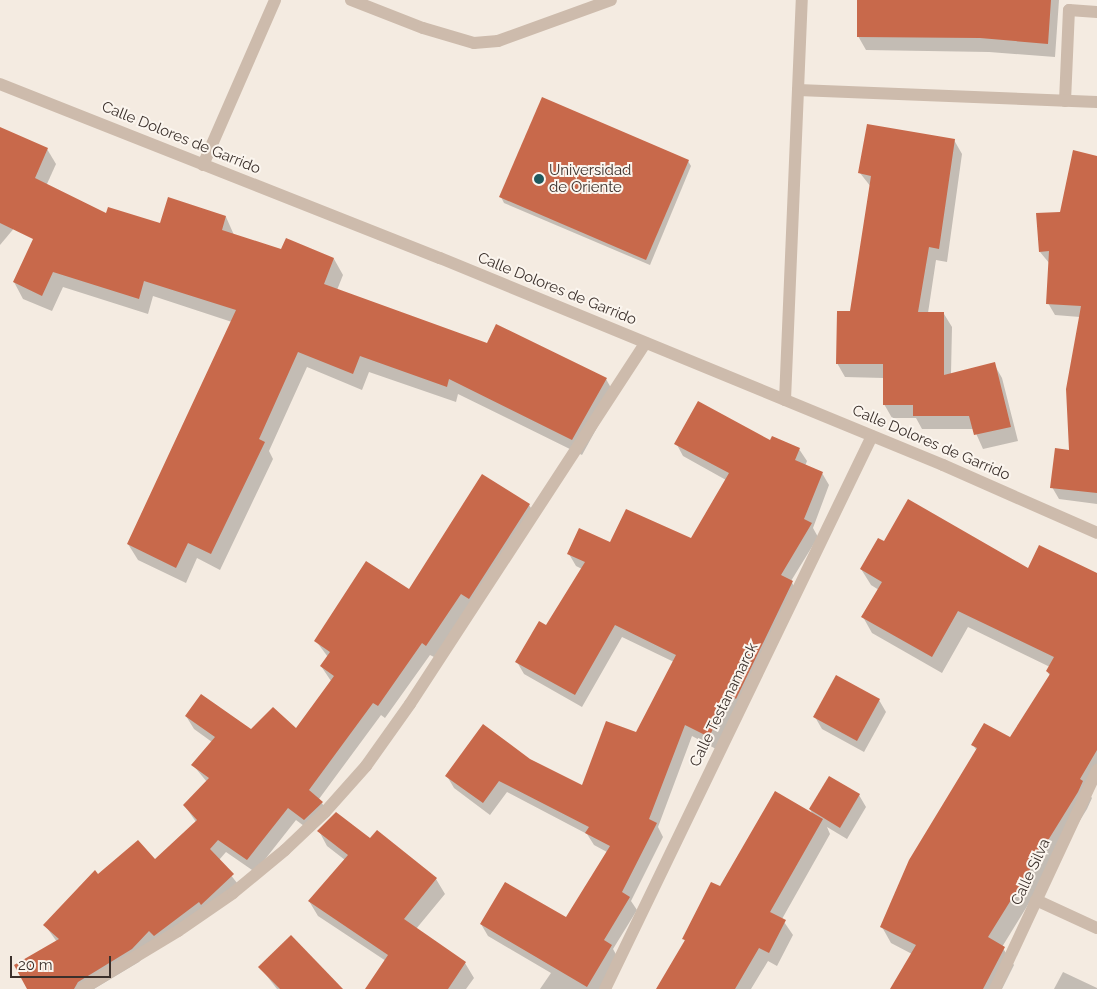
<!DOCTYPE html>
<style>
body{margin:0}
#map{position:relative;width:1097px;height:989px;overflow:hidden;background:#f4ebe1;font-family:Raleway,sans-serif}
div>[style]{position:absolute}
.shadow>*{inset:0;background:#0003}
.building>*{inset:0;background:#c8694b}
.lane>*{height:12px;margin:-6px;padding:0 6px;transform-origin:6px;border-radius:6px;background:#cdbbac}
.street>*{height:12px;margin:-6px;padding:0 6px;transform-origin:6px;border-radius:6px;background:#cdbbac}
.dots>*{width:14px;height:14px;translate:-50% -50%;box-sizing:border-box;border:2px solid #fbf5ee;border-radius:50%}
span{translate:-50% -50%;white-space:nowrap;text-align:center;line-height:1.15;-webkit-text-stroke:4px #fbf5ee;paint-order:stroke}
.street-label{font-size:15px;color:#3b302b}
.poi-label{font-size:15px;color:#3b302b}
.left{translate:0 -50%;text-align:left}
.scale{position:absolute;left:10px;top:956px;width:101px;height:22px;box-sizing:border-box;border:2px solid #3b302b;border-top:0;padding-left:6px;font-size:15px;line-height:18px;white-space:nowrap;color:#3b302b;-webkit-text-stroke:4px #fbf5ee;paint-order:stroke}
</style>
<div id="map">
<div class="shadow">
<div style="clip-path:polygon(858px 0,1059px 0,1055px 57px,989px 52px,866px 50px,858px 36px)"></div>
<div style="clip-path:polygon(0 128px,47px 149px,56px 164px,42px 195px,0 245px)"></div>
<div style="clip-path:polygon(954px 140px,962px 154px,947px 262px,936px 260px,928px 313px,944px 314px,952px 327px,951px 374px,994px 364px,1002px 378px,1018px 441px,983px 449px,974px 429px,922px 429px,916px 418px,892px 418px,884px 404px,884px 378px,845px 377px,837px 363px,851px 312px,871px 187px,860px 173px)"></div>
<div style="clip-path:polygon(1097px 157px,1097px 504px,1059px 499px,1052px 487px,1070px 452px,1080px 317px,1055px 315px,1048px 303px,1050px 264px,1040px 252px)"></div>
<div style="clip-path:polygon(688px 161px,691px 166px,650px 265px,504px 203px,501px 197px)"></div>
<div style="clip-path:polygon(106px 215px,161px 225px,226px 217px,234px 235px,282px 251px,334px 259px,343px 275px,337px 290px,487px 345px,606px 379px,615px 395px,582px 455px,458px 394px,456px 402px,369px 372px,362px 390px,307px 367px,269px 451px,273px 459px,220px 570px,197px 558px,186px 583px,138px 560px,128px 544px,232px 322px,153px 296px,148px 314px,63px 287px,52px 311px,23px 299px,14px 282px)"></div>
<div style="clip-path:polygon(770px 442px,799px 449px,807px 461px,805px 466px,822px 473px,829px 485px,813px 528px,818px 537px,791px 581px,799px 595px,716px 749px,692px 736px,658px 827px,663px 837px,631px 901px,637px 910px,613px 949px,618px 958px,600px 989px,540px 989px,551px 973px,488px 936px,481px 924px,566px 919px,607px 852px,594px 845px,587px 834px,507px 792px,490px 815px,454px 788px,447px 776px,529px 760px,583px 787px,637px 734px,674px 662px,622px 637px,582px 707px,524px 674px,517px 662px,547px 627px,582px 569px,576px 566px,569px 554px,611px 544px,691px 540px,726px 480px,683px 456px,676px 443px)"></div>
<div style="clip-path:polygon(529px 505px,537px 517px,434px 657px,430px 655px,385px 718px,381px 715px,319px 799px,330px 815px,312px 832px,296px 820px,255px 872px,226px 852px,219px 860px,241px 888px,157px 943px,139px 962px,94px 989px,29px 989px,57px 942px,45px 925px,98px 876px,155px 861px,196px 822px,185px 806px,207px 782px,193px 765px,212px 742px,194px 729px,186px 716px,251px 730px,296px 730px,331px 681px,321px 666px,328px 657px,316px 641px,409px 591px)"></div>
<div style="clip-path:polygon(884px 543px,1028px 570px,1097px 574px,1097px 781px,1089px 794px,1092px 798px,1087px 809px,1002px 947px,1014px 965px,1002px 989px,891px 989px,912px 954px,891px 943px,882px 927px,977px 751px,973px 745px,1011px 739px,1050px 676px,1047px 671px,1050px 667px,968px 627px,942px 673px,872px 633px,863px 617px,879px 590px,871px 585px,861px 569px)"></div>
<div style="clip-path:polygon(879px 700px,886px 712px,864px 752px,822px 729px,815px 717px)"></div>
<div style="clip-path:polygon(829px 778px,859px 795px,866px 807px,847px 839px,827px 827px,830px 834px,782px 919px,793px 935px,777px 966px,768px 961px,751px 989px,658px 989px,685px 941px,684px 939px,721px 888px,813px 815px,810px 809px)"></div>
<div style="clip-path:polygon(319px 831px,370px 840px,436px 879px,445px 894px,416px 929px,465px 963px,474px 978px,466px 989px,367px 989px,386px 961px,318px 916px,309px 901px,345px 860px,327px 846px)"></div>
<div style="clip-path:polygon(260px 967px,336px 989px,277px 989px)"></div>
<div style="clip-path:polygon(1063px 972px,1097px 988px,1097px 989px,1054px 989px)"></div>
</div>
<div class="building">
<div style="clip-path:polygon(857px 0,1051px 0,1048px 44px,980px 38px,857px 37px)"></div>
<div style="clip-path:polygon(542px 97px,689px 160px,646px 260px,499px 197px)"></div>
<div style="clip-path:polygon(867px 124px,955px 139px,939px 249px,929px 247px,918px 312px,944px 312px,944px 375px,995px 362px,1011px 427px,974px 435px,969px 416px,913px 416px,913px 405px,883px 405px,883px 364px,836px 364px,837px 311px,850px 311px,871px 176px,858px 173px)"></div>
<div style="clip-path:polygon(0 127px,48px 148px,35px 178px,106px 213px,108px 207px,160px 223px,168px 197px,226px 216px,222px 230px,281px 249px,286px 238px,334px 258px,324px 284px,487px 343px,496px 324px,607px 378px,572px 440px,449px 379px,447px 387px,360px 356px,353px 374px,298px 352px,259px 439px,265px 442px,211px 554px,188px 543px,176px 568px,127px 544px,236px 310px,144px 281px,139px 299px,53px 272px,42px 296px,13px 282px,33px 239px,0 223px)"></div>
<div style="clip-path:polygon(1073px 150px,1097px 156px,1097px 493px,1050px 488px,1055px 448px,1069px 450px,1066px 389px,1081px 306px,1046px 304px,1049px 251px,1039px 252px,1036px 213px,1060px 212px)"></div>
<div style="clip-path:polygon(698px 401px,770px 440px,772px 436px,800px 448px,795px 460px,823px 472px,804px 519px,812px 523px,781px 575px,793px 581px,736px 699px,730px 695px,709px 737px,685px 725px,649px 819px,657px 823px,622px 892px,630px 897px,604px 940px,612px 945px,587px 987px,480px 924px,505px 882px,566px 917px,610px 846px,585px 833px,589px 827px,499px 781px,483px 803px,445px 776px,483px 724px,530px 759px,582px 785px,606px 721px,636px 732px,676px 655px,615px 625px,575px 695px,515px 662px,539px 621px,546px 625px,585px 562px,567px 554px,579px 528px,610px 542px,626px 509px,691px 538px,729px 473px,674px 444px)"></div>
<div style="clip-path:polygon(482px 474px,530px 504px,469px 599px,461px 594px,426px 646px,422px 643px,378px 706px,373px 703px,309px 790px,323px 802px,304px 820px,288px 808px,247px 860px,218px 840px,210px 849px,234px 874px,201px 905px,199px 902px,154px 936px,149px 931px,132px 949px,78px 982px,74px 989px,27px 989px,14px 965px,59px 939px,43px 925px,95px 870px,98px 874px,138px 840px,155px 859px,197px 820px,183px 805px,209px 778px,191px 765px,215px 737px,185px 716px,201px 694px,251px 729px,273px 707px,296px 728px,334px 676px,320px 666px,330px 652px,314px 641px,366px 561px,409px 589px)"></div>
<div style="clip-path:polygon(908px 499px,1028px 568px,1039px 545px,1097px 573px,1097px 750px,1080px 779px,1083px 781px,1078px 792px,988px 937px,1005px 947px,983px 989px,890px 989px,916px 945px,880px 927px,909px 860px,977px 748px,971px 745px,984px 723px,1010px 737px,1050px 674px,1046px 671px,1054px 657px,958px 611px,932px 657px,861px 617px,882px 582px,860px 569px,878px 538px,884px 541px)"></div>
<div style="clip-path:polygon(836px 675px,880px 699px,857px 741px,813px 717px)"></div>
<div style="clip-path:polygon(829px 776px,860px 794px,840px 828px,809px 809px)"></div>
<div style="clip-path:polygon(775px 791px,823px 819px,770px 912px,786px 920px,769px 953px,759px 948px,735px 989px,656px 989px,685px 940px,682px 939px,711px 882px,720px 886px)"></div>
<div style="clip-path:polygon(336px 812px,370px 838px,377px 830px,437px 878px,404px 919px,466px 962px,448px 989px,365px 989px,388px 955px,308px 901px,348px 855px,317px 831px)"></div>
<div style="clip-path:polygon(291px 935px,343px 989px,280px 989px,258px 967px)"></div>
</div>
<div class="lane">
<div style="left:351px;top:0;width:77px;rotate:21.3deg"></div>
<div style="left:423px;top:28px;width:53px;rotate:16.4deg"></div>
<div style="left:474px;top:43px;width:24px;rotate:-5deg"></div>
<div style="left:498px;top:41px;width:120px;rotate:-19.9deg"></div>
<div style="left:1065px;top:101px;width:91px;rotate:-87.5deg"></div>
<div style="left:1069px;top:10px;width:28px;rotate:4deg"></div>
<div style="left:203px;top:165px;width:180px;rotate:-66.4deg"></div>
</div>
<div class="street">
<div style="left:0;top:84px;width:473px;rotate:21.6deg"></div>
<div style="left:440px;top:258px;width:544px;rotate:22.37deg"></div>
<div style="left:943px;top:465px;width:168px;rotate:23.8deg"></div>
<div style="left:798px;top:90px;width:299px;rotate:2.3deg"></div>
<div style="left:785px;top:400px;width:400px;rotate:-87.6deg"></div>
<div style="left:1036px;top:900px;width:67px;rotate:24.7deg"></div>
<div style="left:82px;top:989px;width:112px;rotate:-31.1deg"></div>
<div style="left:178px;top:931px;width:67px;rotate:-34.6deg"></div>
<div style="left:233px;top:893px;width:67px;rotate:-39.6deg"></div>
<div style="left:285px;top:850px;width:55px;rotate:-43.5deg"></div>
<div style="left:325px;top:812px;width:62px;rotate:-48.3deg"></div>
<div style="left:366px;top:766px;width:76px;rotate:-54.6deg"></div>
<div style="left:410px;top:704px;width:431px;rotate:-56.9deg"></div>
<div style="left:605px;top:989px;width:614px;rotate:-64.23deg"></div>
<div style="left:995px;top:989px;width:242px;rotate:-65deg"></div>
</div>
<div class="dots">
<div style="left:539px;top:179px;background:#1f5a5e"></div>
</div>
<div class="street-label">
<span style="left:181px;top:138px;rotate:22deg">Calle Dolores de Garrido</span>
<span style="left:557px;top:289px;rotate:22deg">Calle Dolores de Garrido</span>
<span style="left:931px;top:443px;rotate:23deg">Calle Dolores de Garrido</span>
<span style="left:724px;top:705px;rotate:-64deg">Calle Testanamarck</span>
<span style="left:1031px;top:872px;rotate:-65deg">Calle Silva</span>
</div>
<div class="poi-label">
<span class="left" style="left:549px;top:179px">Universidad<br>de Oriente</span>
</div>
<div class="scale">20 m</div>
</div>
